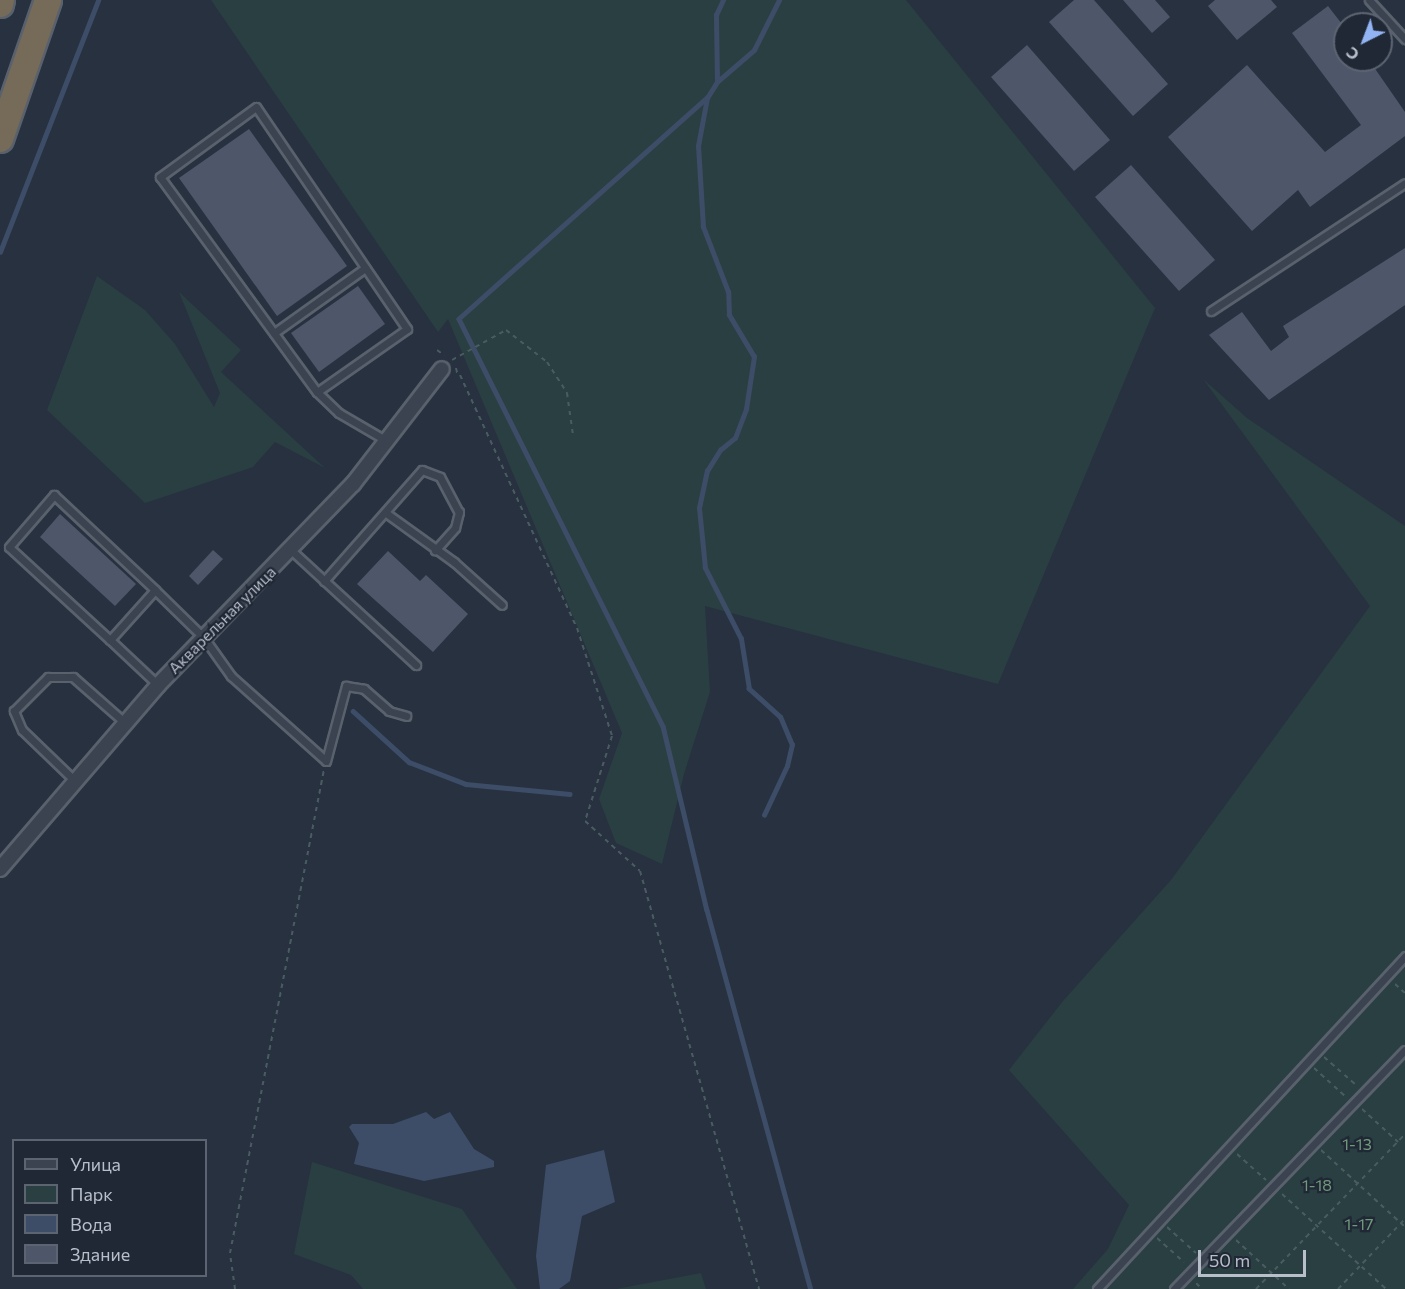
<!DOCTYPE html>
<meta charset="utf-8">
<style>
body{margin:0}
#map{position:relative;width:1405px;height:1289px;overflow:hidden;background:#273140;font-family:Commissioner,sans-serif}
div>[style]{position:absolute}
.green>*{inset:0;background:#2a3f42}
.water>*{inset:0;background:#3d4d68}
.stream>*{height:4.5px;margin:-2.25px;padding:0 2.25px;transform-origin:2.25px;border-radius:2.25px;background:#3d4d68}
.building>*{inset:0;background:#4d5769}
.path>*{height:2px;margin-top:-1px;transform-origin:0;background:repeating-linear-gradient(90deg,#495c60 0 4.5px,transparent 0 9px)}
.roads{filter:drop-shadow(2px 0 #59616d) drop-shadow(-2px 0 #59616d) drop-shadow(0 2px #59616d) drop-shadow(0 -2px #59616d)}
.service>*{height:7px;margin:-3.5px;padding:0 3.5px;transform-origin:3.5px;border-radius:3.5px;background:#3b4350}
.minor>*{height:14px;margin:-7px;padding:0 7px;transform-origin:7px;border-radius:7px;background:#3b4350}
.motorway>*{height:26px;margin:-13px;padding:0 13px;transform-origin:13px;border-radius:13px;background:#766b58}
span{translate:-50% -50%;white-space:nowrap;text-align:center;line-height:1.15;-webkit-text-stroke:4.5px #202835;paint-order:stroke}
.street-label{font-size:16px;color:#b8beca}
.park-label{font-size:16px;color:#709a7b}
.legend{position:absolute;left:12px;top:1139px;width:195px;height:138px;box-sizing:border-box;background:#202835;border:2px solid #5d6471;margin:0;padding:8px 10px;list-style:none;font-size:18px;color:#b8beca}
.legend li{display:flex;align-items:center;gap:12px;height:30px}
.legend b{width:30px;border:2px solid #5d6471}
.north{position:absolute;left:1333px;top:12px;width:60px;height:60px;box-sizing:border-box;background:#202835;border:2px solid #5d6471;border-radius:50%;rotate:222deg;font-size:16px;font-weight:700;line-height:24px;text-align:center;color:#b8beca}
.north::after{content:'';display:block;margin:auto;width:21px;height:27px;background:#93b4f4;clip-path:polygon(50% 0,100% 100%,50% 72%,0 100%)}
.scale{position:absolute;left:1198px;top:1250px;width:108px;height:27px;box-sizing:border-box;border:3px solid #b8beca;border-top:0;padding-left:8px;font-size:18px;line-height:21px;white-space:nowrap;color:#b8beca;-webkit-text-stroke:4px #202835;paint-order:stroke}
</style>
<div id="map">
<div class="green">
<div style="clip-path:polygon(211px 0,906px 0,1155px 308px,998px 684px,705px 606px,710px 692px,684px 774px,662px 864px,616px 843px,599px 799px,622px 733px,448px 319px,438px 332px)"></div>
<div style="clip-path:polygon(97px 276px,145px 310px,175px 344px,214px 407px,220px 393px,179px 292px,241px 350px,221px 372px,325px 468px,275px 442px,253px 467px,145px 503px,47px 410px)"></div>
<div style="clip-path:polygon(1203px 379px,1247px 418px,1405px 526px,1405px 1289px,1073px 1289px,1108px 1249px,1129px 1205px,1009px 1070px,1063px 1001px,1171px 880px,1370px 606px)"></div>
<div style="clip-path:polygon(312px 1162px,462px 1209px,517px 1289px,363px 1289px,351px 1275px,294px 1254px)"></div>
<div style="clip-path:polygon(701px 1273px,706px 1289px,616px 1289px)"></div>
</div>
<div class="water">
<div style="clip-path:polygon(426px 1112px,434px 1119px,450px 1112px,474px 1149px,494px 1161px,494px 1167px,424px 1181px,354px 1164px,359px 1143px,349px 1127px,352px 1124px,393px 1124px)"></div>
<div style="clip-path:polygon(604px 1150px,615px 1202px,582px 1216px,570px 1281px,559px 1289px,540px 1289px,536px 1256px,546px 1165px)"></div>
</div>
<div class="stream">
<div style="left:717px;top:82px;width:67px;rotate:-90.9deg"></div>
<div style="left:716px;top:15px;width:17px;rotate:-65deg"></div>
<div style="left:707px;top:98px;width:332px;rotate:138.3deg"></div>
<div style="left:459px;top:319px;width:455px;rotate:63.4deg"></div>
<div style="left:663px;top:726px;width:189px;rotate:76.6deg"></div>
<div style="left:707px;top:910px;width:393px;rotate:74.7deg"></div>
<div style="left:0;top:252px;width:270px;rotate:-68.7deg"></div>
<div style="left:353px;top:711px;width:76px;rotate:42.3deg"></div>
<div style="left:409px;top:762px;width:61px;rotate:21.1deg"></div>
<div style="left:466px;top:784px;width:104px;rotate:5.5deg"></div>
<div style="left:764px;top:815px;width:54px;rotate:-64.9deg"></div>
<div style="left:787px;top:766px;width:22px;rotate:-77deg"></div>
<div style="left:792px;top:745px;width:30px;rotate:-113deg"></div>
<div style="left:780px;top:717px;width:42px;rotate:-137.9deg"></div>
<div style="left:749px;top:689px;width:51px;rotate:-99.1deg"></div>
<div style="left:741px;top:639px;width:80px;rotate:-116.9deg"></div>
<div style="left:705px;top:568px;width:60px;rotate:-95.7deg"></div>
<div style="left:699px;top:508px;width:38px;rotate:-78deg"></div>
<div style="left:707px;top:471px;width:25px;rotate:-58deg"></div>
<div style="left:720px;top:450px;width:19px;rotate:-39deg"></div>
<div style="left:735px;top:438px;width:31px;rotate:-69deg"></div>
<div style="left:746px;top:409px;width:53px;rotate:-81.3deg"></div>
<div style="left:754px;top:357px;width:49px;rotate:-120.8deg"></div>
<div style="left:729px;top:315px;width:23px;rotate:-92deg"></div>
<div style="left:728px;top:292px;width:70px;rotate:-111deg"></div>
<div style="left:703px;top:227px;width:81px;rotate:-93.5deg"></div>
<div style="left:698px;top:146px;width:49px;rotate:-79.4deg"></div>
<div style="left:707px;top:98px;width:19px;rotate:-58deg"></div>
<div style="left:717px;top:82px;width:49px;rotate:-40.9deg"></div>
<div style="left:754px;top:50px;width:56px;rotate:-63.4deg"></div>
</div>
<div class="building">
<div style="clip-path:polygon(1074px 0,1094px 0,1168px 84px,1133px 116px,1049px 22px)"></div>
<div style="clip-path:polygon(1123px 0,1155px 0,1170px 17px,1152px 33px)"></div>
<div style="clip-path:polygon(1215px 0,1271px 0,1277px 7px,1237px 40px,1208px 6px)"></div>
<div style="clip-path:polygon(1328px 6px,1345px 28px,1345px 60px,1369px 60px,1405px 112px,1405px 136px,1310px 207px,1298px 190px,1252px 231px,1168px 137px,1247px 65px,1325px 152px,1361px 125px,1292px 33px)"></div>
<div style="clip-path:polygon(1027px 45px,1110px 140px,1074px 171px,991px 77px)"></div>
<div style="clip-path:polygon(249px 129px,347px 266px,277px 316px,179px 178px)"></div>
<div style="clip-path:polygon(1131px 165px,1215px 260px,1179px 291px,1095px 197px)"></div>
<div style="clip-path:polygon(1405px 248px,1405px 305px,1269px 400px,1209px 335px,1242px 312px,1271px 351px,1289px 337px,1283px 326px)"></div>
<div style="clip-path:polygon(358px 286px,385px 324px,319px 372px,291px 333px)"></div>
<div style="clip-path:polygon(60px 514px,136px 584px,115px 606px,40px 537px)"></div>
<div style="clip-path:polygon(213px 550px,223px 559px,198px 585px,189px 576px)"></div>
<div style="clip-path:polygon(388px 551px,420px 581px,426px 575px,468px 614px,433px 652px,357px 584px)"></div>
</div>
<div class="path">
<div style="left:437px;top:350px;width:9px;rotate:36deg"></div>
<div style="left:452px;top:360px;width:62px;rotate:-29.1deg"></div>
<div style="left:506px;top:330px;width:52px;rotate:38deg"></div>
<div style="left:547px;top:362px;width:37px;rotate:57deg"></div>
<div style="left:567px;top:393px;width:42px;rotate:81.9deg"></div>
<div style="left:456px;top:368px;width:9px;rotate:77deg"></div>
<div style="left:460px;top:375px;width:279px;rotate:65.2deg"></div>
<div style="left:577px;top:628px;width:114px;rotate:72deg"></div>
<div style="left:612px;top:736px;width:89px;rotate:107.6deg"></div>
<div style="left:585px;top:821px;width:74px;rotate:42.3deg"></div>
<div style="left:640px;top:871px;width:435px;rotate:74.1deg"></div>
<div style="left:1395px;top:984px;width:13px;rotate:42deg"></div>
<div style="left:1324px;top:1057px;width:43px;rotate:41.2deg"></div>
<div style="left:1314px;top:1068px;width:42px;rotate:42.1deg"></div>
<div style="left:1362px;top:1109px;width:49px;rotate:42.5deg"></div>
<div style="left:1321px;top:1150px;width:114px;rotate:42.5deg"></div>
<div style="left:1237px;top:1154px;width:39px;rotate:42deg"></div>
<div style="left:1282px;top:1194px;width:141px;rotate:42.4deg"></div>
<div style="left:1167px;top:1227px;width:39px;rotate:42deg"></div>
<div style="left:1157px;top:1238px;width:36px;rotate:42deg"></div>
<div style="left:1236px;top:1240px;width:72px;rotate:42.8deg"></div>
<div style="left:1196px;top:1283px;width:8px;rotate:45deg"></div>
<div style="left:235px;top:1289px;width:36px;rotate:-98deg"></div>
<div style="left:230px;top:1253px;width:492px;rotate:-79deg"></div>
<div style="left:1256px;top:1289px;width:215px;rotate:-46.1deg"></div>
<div style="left:1338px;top:1289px;width:97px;rotate:-46.3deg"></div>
</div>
<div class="roads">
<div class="service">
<div style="left:1369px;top:0;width:53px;rotate:47.3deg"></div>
<div style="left:1211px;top:311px;width:232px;rotate:-33.4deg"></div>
<div style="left:274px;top:333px;width:112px;rotate:-35.5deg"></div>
<div style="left:317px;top:392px;width:110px;rotate:-35deg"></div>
<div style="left:407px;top:329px;width:268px;rotate:-124.2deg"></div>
<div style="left:256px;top:107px;width:119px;rotate:143.9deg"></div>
<div style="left:160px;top:177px;width:266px;rotate:53.9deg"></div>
<div style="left:317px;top:392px;width:30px;rotate:44deg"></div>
<div style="left:339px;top:413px;width:56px;rotate:30.3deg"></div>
<div style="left:386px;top:513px;width:84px;rotate:35.8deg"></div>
<div style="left:454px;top:562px;width:64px;rotate:41.9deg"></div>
<div style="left:291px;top:550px;width:170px;rotate:42.6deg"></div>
<div style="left:324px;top:581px;width:148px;rotate:-48.6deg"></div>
<div style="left:422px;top:470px;width:19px;rotate:21deg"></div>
<div style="left:440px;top:477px;width:40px;rotate:62deg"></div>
<div style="left:459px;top:512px;width:16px;rotate:104deg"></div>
<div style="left:455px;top:528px;width:30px;rotate:132deg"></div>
<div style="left:110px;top:640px;width:137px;rotate:-137.4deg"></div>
<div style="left:9px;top:547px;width:69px;rotate:-49.1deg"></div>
<div style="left:54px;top:495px;width:139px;rotate:43.2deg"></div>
<div style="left:158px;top:685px;width:66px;rotate:-136.8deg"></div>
<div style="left:110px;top:640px;width:67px;rotate:-48deg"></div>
<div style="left:155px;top:590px;width:69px;rotate:44.4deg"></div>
<div style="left:204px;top:638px;width:47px;rotate:54.6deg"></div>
<div style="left:231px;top:676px;width:127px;rotate:41.8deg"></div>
<div style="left:326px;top:761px;width:78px;rotate:-75.1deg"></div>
<div style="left:346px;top:686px;width:18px;rotate:9deg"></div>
<div style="left:364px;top:689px;width:33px;rotate:41deg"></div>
<div style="left:389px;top:711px;width:18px;rotate:16deg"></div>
<div style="left:74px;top:780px;width:72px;rotate:-136.1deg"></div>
<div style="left:22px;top:730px;width:21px;rotate:-113deg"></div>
<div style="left:14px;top:711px;width:48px;rotate:-45deg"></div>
<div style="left:48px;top:677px;width:25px"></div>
<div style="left:73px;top:677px;width:68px;rotate:41.4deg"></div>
<div style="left:1097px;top:1289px;width:454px;rotate:-47.2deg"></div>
<div style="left:1174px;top:1289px;width:332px;rotate:-46deg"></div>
</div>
<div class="minor">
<div style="left:0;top:869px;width:243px;rotate:-49.3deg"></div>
<div style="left:158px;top:685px;width:280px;rotate:-45.9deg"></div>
<div style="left:353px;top:484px;width:145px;rotate:-52.3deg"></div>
</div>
<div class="motorway">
<div style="left:0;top:4px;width:4px;rotate:-76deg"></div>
<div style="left:0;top:139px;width:147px;rotate:-70.9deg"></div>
</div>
</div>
<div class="street-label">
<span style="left:222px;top:620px;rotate:-45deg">Акварельная улица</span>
</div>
<div class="park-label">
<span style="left:1357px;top:1144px">1-13</span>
<span style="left:1317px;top:1185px">1-18</span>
<span style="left:1359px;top:1224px">1-17</span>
</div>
<ul class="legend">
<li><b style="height:8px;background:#3b4350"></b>Улица</li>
<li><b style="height:16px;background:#2a3f42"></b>Парк</li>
<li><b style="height:16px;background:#3d4d68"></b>Вода</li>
<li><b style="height:16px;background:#4d5769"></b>Здание</li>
</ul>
<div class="north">С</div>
<div class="scale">50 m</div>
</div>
